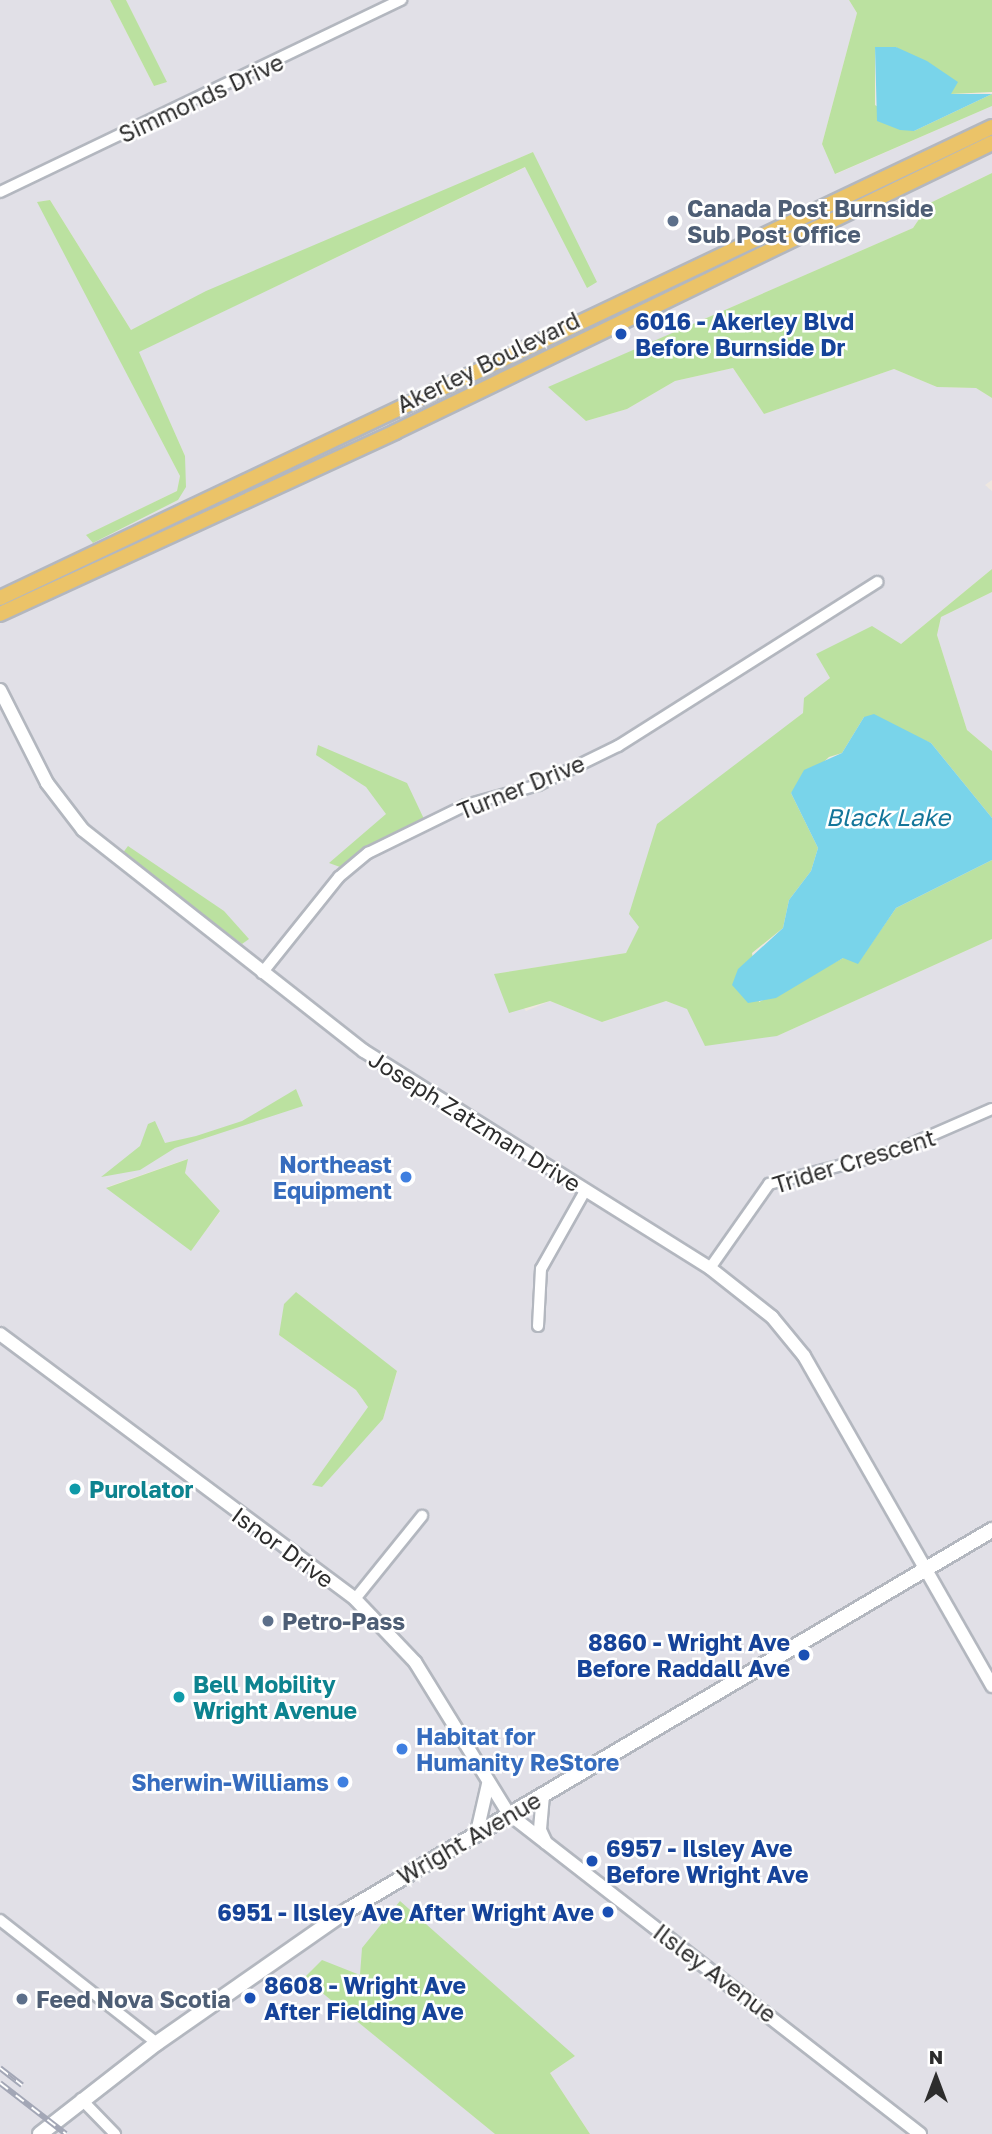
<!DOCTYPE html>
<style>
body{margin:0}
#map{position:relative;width:992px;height:2134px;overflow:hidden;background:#eee7e0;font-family:"Golos Text",sans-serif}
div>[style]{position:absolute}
.industrial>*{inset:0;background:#e1e0e7}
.green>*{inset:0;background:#bbe1a0}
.water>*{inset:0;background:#79d4ea}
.roads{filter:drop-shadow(2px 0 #b3b7bf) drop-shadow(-2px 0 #b3b7bf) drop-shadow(0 2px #b3b7bf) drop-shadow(0 -2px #b3b7bf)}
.minor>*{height:10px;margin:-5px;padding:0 5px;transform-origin:5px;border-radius:5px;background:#fff}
.tertiary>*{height:12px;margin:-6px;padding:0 6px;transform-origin:6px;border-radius:6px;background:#fff}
.secondary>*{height:14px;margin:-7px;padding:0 7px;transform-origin:7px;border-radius:7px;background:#fff}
.primary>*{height:14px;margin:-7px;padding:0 7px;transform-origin:7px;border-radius:7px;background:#ebc368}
.rail>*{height:6px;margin-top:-3px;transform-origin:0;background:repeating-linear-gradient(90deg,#fff 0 10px,#a3a7b6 0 20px);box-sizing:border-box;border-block:2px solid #a3a7b6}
.dots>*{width:19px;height:19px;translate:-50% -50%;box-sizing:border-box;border:4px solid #fff;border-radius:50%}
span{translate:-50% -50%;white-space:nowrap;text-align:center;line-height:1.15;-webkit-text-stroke:5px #fff;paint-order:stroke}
.street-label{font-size:23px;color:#2d2d2d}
.service-label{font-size:23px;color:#4e5e75;font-weight:700}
.left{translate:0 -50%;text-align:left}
.transit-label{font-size:23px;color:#164399;font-weight:700}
.right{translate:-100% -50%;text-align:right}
.shop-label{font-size:23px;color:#366cbe;font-weight:700}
.culture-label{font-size:23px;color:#0d838f;font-weight:700}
.water-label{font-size:24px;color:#14769a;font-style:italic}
.north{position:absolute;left:901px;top:2043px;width:70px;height:70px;-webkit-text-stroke:5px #fff;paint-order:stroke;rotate:0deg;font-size:19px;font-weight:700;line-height:28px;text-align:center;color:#2d2d2d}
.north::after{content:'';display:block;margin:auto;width:24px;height:32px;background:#2d2d2d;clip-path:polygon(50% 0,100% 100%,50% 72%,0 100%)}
</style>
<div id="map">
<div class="industrial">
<div style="clip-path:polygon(evenodd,0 0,110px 0,154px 86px,166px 82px,126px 0,849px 0,857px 13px,822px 144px,836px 174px,992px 106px,992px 173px,930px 203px,913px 228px,549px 387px,586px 421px,627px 409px,675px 381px,733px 368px,764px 414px,894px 369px,937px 387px,976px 388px,992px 398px,992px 480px,985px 485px,992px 491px,992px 569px,901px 644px,817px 654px,830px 678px,805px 698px,803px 713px,728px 774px,626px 953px,495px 974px,526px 1011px,550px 1001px,603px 1022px,665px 1001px,777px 1036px,992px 939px,992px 2134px,590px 2134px,550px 2073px,575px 2056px,360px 1975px,305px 1978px,495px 2134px,0 2134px,0 0,533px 152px,587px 287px,526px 167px,138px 352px,185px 456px,178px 500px,93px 543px,87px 535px,177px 491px,180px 476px,38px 202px,50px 200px,131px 330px,533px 152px,0 0,187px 1159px,185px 1173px,220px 1212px,191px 1250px,107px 1187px,187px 1159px,0 0,296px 1292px,397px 1372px,383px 1419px,313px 1485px,368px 1407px,356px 1390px,279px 1335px,296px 1292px)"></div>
<div style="clip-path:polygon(992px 592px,992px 751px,967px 730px,937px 635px,941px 617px)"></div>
</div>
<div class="green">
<div style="clip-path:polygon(110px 0,126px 0,167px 82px,154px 86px)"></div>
<div style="clip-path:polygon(849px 0,992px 0,992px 92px,950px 94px,896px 47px,875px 48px,875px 105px,914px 131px,992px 94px,992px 106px,835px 174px,822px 144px,857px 13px)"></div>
<div style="clip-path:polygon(533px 152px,597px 282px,587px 288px,525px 167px,139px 352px,185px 456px,186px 487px,178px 500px,93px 543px,86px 535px,177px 491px,180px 476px,37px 202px,50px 200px,131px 330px,206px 291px)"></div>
<div style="clip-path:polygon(992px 173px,992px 398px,976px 388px,937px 387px,894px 369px,764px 414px,733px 368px,675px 381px,627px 409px,586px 421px,548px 387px,913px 228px,930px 203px)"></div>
<div style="clip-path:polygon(992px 569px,992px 592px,941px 617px,937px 635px,967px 730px,992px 751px,992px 818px,931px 743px,864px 717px,842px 753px,829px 757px,791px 793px,818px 848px,811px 871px,789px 900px,783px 928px,752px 953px,759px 1002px,843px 958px,862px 957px,896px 908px,992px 860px,992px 939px,777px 1036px,705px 1046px,687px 1009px,666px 1001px,602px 1022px,550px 1001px,509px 1013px,494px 974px,626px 953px,639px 927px,629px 914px,657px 824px,803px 713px,804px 698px,830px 678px,816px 654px,872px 626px,901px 644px)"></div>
<div style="clip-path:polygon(318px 745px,407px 783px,424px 819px,340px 867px,329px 863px,386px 814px,366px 787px,316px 755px)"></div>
<div style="clip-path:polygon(128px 846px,224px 911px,249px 939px,242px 944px,173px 893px,122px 854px)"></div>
<div style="clip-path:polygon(296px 1089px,303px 1106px,175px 1148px,140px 1170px,101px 1177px,140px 1146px,148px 1124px,155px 1121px,165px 1143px,196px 1136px,242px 1121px)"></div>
<div style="clip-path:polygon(188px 1159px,185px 1173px,220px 1211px,191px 1251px,106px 1188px)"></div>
<div style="clip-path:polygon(296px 1292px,397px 1371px,383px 1419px,322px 1487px,312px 1485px,368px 1407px,356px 1390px,279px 1335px,284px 1304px)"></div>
<div style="clip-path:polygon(400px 1901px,575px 2056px,550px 2073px,590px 2134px,495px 2134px,304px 1978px,322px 1960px,360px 1975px,362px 1948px)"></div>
</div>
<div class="water">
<div style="clip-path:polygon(875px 47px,896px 47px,927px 61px,958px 82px,951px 94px,992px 94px,914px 131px,900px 130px,877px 121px)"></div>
<div style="clip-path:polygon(874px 714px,931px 743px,992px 818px,992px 860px,896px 908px,858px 964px,843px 958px,776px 998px,748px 1003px,732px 985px,738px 969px,783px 928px,789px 900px,811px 871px,818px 848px,791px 793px,804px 770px,842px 753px,864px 717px)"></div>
</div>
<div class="roads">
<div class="minor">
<div style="left:0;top:192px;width:445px;rotate:-25.6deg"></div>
<div style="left:262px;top:973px;width:123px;rotate:-51.3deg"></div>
<div style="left:339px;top:877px;width:38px;rotate:-40deg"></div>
<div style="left:368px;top:853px;width:109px;rotate:-26.1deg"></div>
<div style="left:466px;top:805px;width:75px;rotate:-15.5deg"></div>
<div style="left:538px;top:785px;width:89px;rotate:-26deg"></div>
<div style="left:618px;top:746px;width:307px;rotate:-32.3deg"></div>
<div style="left:710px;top:1268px;width:103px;rotate:-54.9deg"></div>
<div style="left:769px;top:1184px;width:128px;rotate:-14.5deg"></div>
<div style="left:893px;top:1152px;width:108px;rotate:-23.5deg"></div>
<div style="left:538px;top:1326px;width:57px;rotate:-87deg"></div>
<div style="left:541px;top:1269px;width:90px;rotate:-60.6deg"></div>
<div style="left:355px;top:1599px;width:107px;rotate:-51.1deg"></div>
<div style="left:0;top:1920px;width:199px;rotate:38.1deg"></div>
<div style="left:81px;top:2099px;width:49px;rotate:45.8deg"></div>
</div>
<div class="tertiary">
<div style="left:0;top:690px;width:104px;rotate:63.2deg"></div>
<div style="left:47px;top:783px;width:59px;rotate:52.5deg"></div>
<div style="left:83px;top:830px;width:357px;rotate:38.2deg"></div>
<div style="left:364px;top:1051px;width:408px;rotate:32.1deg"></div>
<div style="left:710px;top:1268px;width:79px;rotate:38.3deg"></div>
<div style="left:772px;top:1317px;width:50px;rotate:50.6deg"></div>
<div style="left:804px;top:1356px;width:380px;rotate:60.3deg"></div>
<div style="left:0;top:1334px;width:443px;rotate:36.7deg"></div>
<div style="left:355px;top:1599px;width:87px;rotate:46.4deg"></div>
<div style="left:415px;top:1662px;width:179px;rotate:58.3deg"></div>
<div style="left:509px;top:1814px;width:521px;rotate:37.9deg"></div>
<div style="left:543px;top:1795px;width:35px;rotate:95deg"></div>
<div style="left:540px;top:1830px;width:14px;rotate:65deg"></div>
<div style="left:477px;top:1832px;width:49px;rotate:-77.1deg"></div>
</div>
<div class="secondary">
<div style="left:40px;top:2134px;width:148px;rotate:-37.9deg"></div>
<div style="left:157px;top:2043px;width:233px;rotate:-34.9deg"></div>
<div style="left:348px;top:1910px;width:748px;rotate:-30.54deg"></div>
</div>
<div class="primary">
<div style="left:0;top:598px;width:1098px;rotate:-25.4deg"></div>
<div style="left:0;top:614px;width:435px;rotate:-24.7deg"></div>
<div style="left:395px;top:432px;width:663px;rotate:-25.83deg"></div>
</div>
</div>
<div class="rail">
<div style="left:0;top:2068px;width:28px;rotate:38deg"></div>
<div style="left:0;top:2083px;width:83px;rotate:37.7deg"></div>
</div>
<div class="dots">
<div style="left:673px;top:221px;background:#5c6f8a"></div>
<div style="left:621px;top:334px;background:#1a4fb4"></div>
<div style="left:406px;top:1177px;background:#3f7fe0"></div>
<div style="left:75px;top:1489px;background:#0f9aa8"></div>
<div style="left:268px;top:1621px;background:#5c6f8a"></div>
<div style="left:804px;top:1655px;background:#1a4fb4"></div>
<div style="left:179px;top:1697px;background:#0f9aa8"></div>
<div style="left:402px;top:1749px;background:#3f7fe0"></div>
<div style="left:343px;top:1782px;background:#3f7fe0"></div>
<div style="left:592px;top:1861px;background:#1a4fb4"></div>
<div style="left:608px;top:1912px;background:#1a4fb4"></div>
<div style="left:250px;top:1998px;background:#1a4fb4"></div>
<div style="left:22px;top:1999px;background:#5c6f8a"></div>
</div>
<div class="street-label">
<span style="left:201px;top:98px;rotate:-25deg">Simmonds Drive</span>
<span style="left:488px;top:362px;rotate:-26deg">Akerley Boulevard</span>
<span style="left:521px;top:787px;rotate:-22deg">Turner Drive</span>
<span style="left:475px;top:1121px;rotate:32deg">Joseph Zatzman Drive</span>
<span style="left:854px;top:1161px;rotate:-17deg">Trider Crescent</span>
<span style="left:283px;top:1547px;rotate:36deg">Isnor Drive</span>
<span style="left:469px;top:1838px;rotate:-30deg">Wright Avenue</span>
<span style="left:715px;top:1973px;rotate:37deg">Ilsley Avenue</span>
</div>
<div class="service-label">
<span class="left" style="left:687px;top:221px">Canada Post Burnside<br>Sub Post Office</span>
<span class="left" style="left:282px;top:1621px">Petro-Pass</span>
<span class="left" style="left:36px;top:1999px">Feed Nova Scotia</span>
</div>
<div class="transit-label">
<span class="left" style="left:635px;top:334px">6016 - Akerley Blvd<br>Before Burnside Dr</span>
<span class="right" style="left:790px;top:1655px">8860 - Wright Ave<br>Before Raddall Ave</span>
<span class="left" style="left:606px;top:1861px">6957 - Ilsley Ave<br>Before Wright Ave</span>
<span class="right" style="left:594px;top:1912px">6951 - Ilsley Ave After Wright Ave</span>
<span class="left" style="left:264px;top:1998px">8608 - Wright Ave<br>After Fielding Ave</span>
</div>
<div class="shop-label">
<span class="right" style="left:392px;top:1177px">Northeast<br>Equipment</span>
<span class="left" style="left:416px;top:1749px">Habitat for<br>Humanity ReStore</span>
<span class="right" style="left:329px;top:1782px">Sherwin-Williams</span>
</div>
<div class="culture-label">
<span class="left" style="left:89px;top:1489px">Purolator</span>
<span class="left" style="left:193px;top:1697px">Bell Mobility<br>Wright Avenue</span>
</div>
<div class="water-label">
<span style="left:888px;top:817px">Black Lake</span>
</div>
<div class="north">N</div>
</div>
